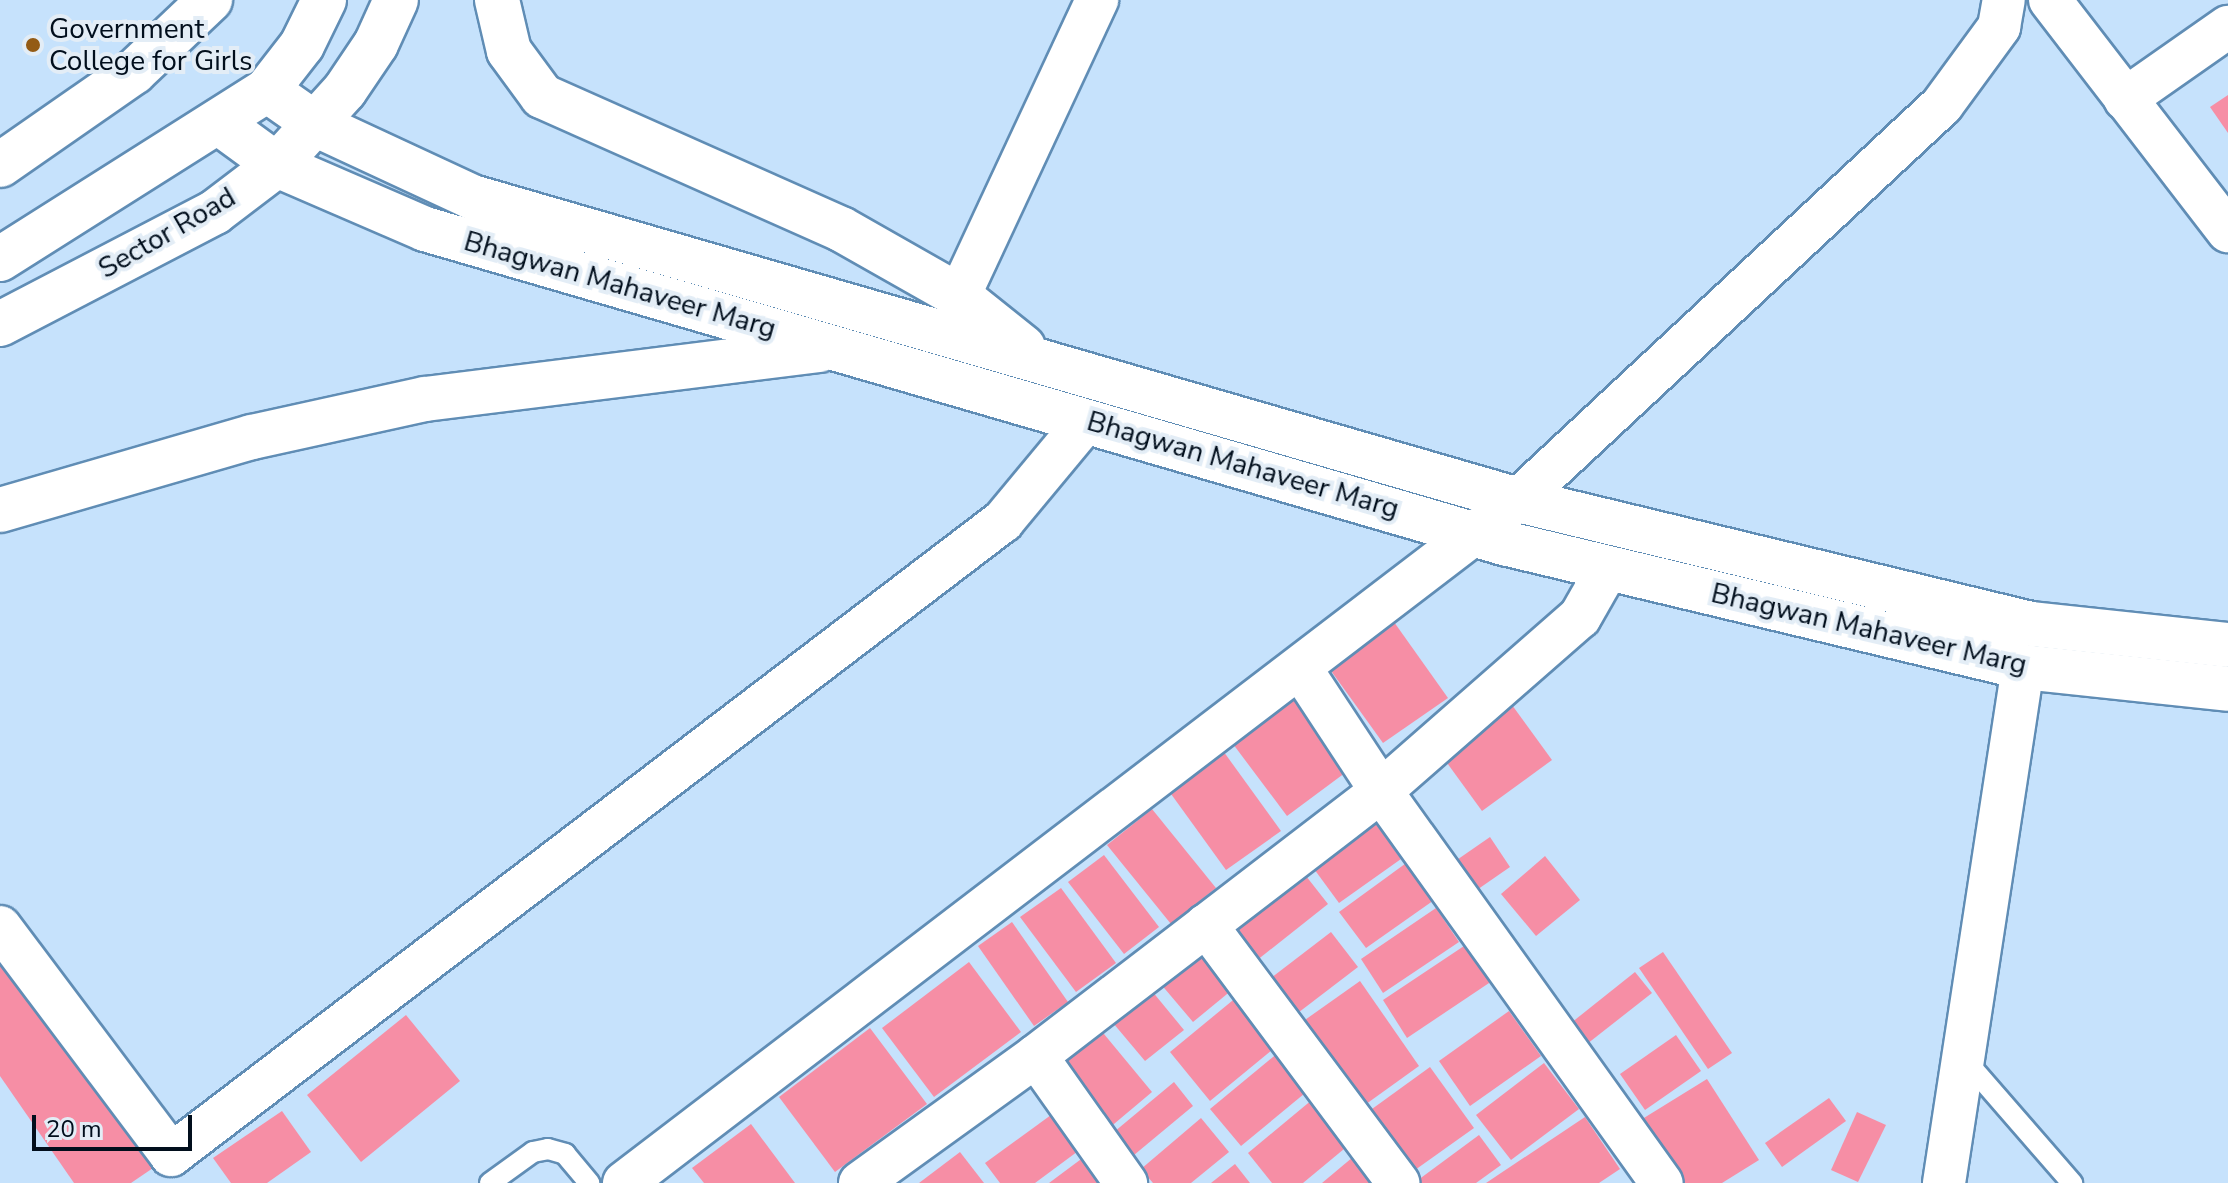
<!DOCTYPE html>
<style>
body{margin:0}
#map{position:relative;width:2228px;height:1183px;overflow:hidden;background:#c6e2fc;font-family:"Nunito Sans",sans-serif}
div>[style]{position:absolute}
.building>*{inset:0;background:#f68ea5}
.roads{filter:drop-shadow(2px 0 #608db5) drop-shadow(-2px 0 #608db5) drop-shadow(0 2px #608db5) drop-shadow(0 -2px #608db5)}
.lane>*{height:20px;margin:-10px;padding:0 10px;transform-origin:10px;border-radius:10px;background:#fff}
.street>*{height:42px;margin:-21px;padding:0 21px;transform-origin:21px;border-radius:21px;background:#fff}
.secondary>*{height:44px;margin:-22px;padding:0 22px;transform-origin:22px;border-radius:22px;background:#fff}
.dots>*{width:22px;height:22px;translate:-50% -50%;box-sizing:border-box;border:4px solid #e3edf6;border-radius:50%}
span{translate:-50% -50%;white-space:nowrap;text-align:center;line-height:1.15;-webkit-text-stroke:8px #e3edf6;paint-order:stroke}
.poi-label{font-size:28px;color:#010e1c}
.left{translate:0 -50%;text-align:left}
.street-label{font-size:28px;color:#010e1c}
.scale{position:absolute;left:32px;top:1115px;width:160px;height:36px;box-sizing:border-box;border:4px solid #010e1c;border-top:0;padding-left:10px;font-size:24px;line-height:28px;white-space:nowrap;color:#010e1c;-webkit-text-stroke:6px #e3edf6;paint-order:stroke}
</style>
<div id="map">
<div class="building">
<div style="clip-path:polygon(2228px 95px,2228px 133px,2210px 107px)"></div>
<div style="clip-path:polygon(1394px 622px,1448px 698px,1383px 743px,1329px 668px)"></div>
<div style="clip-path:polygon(1303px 692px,1357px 764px,1287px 816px,1233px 744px)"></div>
<div style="clip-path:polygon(1512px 705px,1552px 760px,1482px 811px,1442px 756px)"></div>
<div style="clip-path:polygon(1221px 748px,1281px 831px,1226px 870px,1166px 787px)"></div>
<div style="clip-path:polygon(1152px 809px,1216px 888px,1171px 924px,1107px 845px)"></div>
<div style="clip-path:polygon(1368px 813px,1401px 859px,1339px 903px,1306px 858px)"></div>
<div style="clip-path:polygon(1490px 837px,1510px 867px,1471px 894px,1451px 864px)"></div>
<div style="clip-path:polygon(1104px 855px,1159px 927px,1124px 954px,1068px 882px)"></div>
<div style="clip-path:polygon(1545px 856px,1580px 900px,1536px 936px,1501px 894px)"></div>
<div style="clip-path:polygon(1409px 861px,1437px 898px,1366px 948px,1339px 912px)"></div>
<div style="clip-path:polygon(1295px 862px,1328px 904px,1256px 961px,1223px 918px)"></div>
<div style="clip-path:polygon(1061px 888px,1116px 963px,1076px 992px,1020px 917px)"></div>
<div style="clip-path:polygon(1436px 908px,1459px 942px,1383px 993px,1361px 959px)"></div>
<div style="clip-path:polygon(1012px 922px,1068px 1002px,1034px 1026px,978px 946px)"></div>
<div style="clip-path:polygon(1331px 932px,1358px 967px,1290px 1019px,1263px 984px)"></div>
<div style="clip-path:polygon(1200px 938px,1238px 985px,1193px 1022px,1154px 976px)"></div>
<div style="clip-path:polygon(1473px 940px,1498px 977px,1407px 1038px,1383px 1000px)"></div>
<div style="clip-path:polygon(0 946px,153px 1168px,131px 1183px,74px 1183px,0 1076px)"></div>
<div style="clip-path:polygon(1663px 952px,1732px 1053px,1708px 1069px,1639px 968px)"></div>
<div style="clip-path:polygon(969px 962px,1021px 1032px,934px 1097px,882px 1028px)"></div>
<div style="clip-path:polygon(1635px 972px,1652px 993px,1587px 1044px,1571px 1023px)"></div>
<div style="clip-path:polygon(1360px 981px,1419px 1066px,1355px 1112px,1295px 1027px)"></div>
<div style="clip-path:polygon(1147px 985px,1184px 1030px,1145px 1061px,1108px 1017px)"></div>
<div style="clip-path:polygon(1238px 996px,1278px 1045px,1210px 1101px,1170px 1052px)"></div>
<div style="clip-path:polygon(1509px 1011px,1541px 1056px,1470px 1106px,1439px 1061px)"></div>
<div style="clip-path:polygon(406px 1015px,460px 1081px,361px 1162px,307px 1095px)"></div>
<div style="clip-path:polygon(870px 1028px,927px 1104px,835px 1172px,779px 1097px)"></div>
<div style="clip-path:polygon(1099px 1028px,1152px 1092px,1108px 1129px,1055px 1065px)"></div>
<div style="clip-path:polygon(1676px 1035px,1701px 1071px,1645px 1110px,1620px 1074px)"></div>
<div style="clip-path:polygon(1279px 1052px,1310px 1089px,1241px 1146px,1210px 1109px)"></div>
<div style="clip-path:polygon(1544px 1063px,1579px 1109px,1511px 1160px,1476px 1115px)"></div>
<div style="clip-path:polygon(1430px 1067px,1474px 1128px,1415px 1170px,1372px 1109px)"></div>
<div style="clip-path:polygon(1707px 1079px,1759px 1160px,1722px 1183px,1679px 1183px,1639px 1121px)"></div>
<div style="clip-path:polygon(1174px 1082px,1193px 1106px,1128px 1160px,1108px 1137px)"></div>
<div style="clip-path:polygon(1829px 1098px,1846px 1121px,1782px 1167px,1765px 1143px)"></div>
<div style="clip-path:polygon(1313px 1099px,1350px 1144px,1303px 1183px,1272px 1183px,1248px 1153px)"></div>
<div style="clip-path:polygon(1062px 1107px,1089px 1143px,1035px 1183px,1000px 1183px,985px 1163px)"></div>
<div style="clip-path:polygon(282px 1111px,311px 1152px,267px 1183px,231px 1183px,213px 1158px)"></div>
<div style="clip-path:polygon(1857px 1112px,1886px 1125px,1858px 1182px,1831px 1170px)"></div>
<div style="clip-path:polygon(1585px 1117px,1620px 1169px,1599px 1183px,1486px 1183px)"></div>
<div style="clip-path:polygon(1201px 1118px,1229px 1152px,1191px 1183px,1153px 1183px,1141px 1169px)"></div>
<div style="clip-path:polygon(751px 1124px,795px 1183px,704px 1183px,692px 1168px)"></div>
<div style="clip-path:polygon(1479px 1135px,1501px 1165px,1476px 1183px,1414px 1183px)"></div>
<div style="clip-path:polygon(1092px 1151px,1115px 1183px,1049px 1183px)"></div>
<div style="clip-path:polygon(960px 1152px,984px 1183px,919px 1183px)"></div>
<div style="clip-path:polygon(1353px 1157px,1374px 1183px,1322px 1183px)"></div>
<div style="clip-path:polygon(1235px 1164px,1250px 1183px,1211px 1183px)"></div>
</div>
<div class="roads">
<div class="lane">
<div style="left:1966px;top:1061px;width:162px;rotate:49deg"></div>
<div style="left:490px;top:1183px;width:53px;rotate:-35.8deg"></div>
<div style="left:533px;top:1152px;width:15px;rotate:-11deg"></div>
<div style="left:548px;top:1149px;width:18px;rotate:16deg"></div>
<div style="left:565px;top:1154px;width:38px;rotate:50deg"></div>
</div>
<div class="street">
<div style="left:2050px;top:0;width:292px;rotate:52.4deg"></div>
<div style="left:2125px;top:99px;width:126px;rotate:-35deg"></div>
<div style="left:959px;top:296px;width:327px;rotate:-65deg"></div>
<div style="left:1301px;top:669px;width:146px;rotate:56.7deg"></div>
<div style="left:1381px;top:791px;width:482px;rotate:54.4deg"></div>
<div style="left:1206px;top:925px;width:322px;rotate:53.3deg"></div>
<div style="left:0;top:927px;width:285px;rotate:53.1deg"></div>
<div style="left:171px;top:1155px;width:1046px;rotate:-37.31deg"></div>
<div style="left:1003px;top:521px;width:130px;rotate:-50.3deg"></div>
<div style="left:1036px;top:1056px;width:156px;rotate:54.7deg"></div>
<div style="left:624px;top:1183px;width:1125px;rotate:-37.38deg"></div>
<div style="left:1518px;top:500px;width:579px;rotate:-42.97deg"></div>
<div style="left:1942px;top:105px;width:97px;rotate:-53.8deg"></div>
<div style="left:1999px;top:27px;width:27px;rotate:-80deg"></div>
<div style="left:860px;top:1183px;width:217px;rotate:-35.8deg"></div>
<div style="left:1036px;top:1056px;width:435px;rotate:-37.5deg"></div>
<div style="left:1381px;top:791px;width:264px;rotate:-41.2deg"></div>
<div style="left:1580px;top:617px;width:56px;rotate:-60.3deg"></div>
<div style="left:1944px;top:1183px;width:522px;rotate:-81.3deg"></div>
</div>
<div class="secondary">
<div style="left:497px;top:0;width:52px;rotate:76.8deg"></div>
<div style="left:509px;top:51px;width:56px;rotate:53.7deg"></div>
<div style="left:542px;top:96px;width:327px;rotate:24deg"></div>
<div style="left:841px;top:229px;width:136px;rotate:29.6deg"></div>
<div style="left:959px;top:296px;width:82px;rotate:38.6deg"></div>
<div style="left:267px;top:90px;width:61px;rotate:35deg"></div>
<div style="left:317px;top:125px;width:171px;rotate:24.9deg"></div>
<div style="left:472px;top:197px;width:1089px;rotate:16.15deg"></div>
<div style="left:1518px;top:500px;width:528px;rotate:13.59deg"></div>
<div style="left:2031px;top:624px;width:198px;rotate:6.1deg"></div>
<div style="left:218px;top:122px;width:73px;rotate:36.1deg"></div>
<div style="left:277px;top:165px;width:161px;rotate:23.4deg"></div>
<div style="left:425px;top:229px;width:1124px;rotate:16.23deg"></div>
<div style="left:1504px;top:543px;width:534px;rotate:13.44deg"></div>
<div style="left:2023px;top:667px;width:206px;rotate:6.1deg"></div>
<div style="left:0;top:165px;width:163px;rotate:-34.8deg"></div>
<div style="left:134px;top:72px;width:105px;rotate:-43.5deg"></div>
<div style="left:0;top:259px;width:316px;rotate:-32.3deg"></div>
<div style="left:267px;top:90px;width:57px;rotate:-52.1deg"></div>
<div style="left:302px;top:45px;width:50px;rotate:-63.9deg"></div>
<div style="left:0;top:324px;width:242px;rotate:-27.5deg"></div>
<div style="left:215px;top:212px;width:78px;rotate:-37.2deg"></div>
<div style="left:277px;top:165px;width:101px;rotate:-47.8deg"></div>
<div style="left:345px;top:90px;width:55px;rotate:-56deg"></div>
<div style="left:376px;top:44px;width:48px;rotate:-65.6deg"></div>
<div style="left:0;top:510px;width:262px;rotate:-16.2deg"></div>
<div style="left:252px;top:437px;width:177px;rotate:-12.4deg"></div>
<div style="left:425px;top:399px;width:398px;rotate:-7.1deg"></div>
</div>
</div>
<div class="dots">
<div style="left:33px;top:45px;background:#935b15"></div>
</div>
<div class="poi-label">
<span class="left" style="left:49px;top:45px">Government<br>College for Girls</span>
</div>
<div class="street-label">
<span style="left:167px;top:233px;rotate:-30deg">Sector Road</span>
<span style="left:620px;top:285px;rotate:16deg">Bhagwan Mahaveer Marg</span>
<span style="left:1243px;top:465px;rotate:16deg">Bhagwan Mahaveer Marg</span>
<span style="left:1869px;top:629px;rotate:13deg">Bhagwan Mahaveer Marg</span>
</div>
<div class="scale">20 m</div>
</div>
